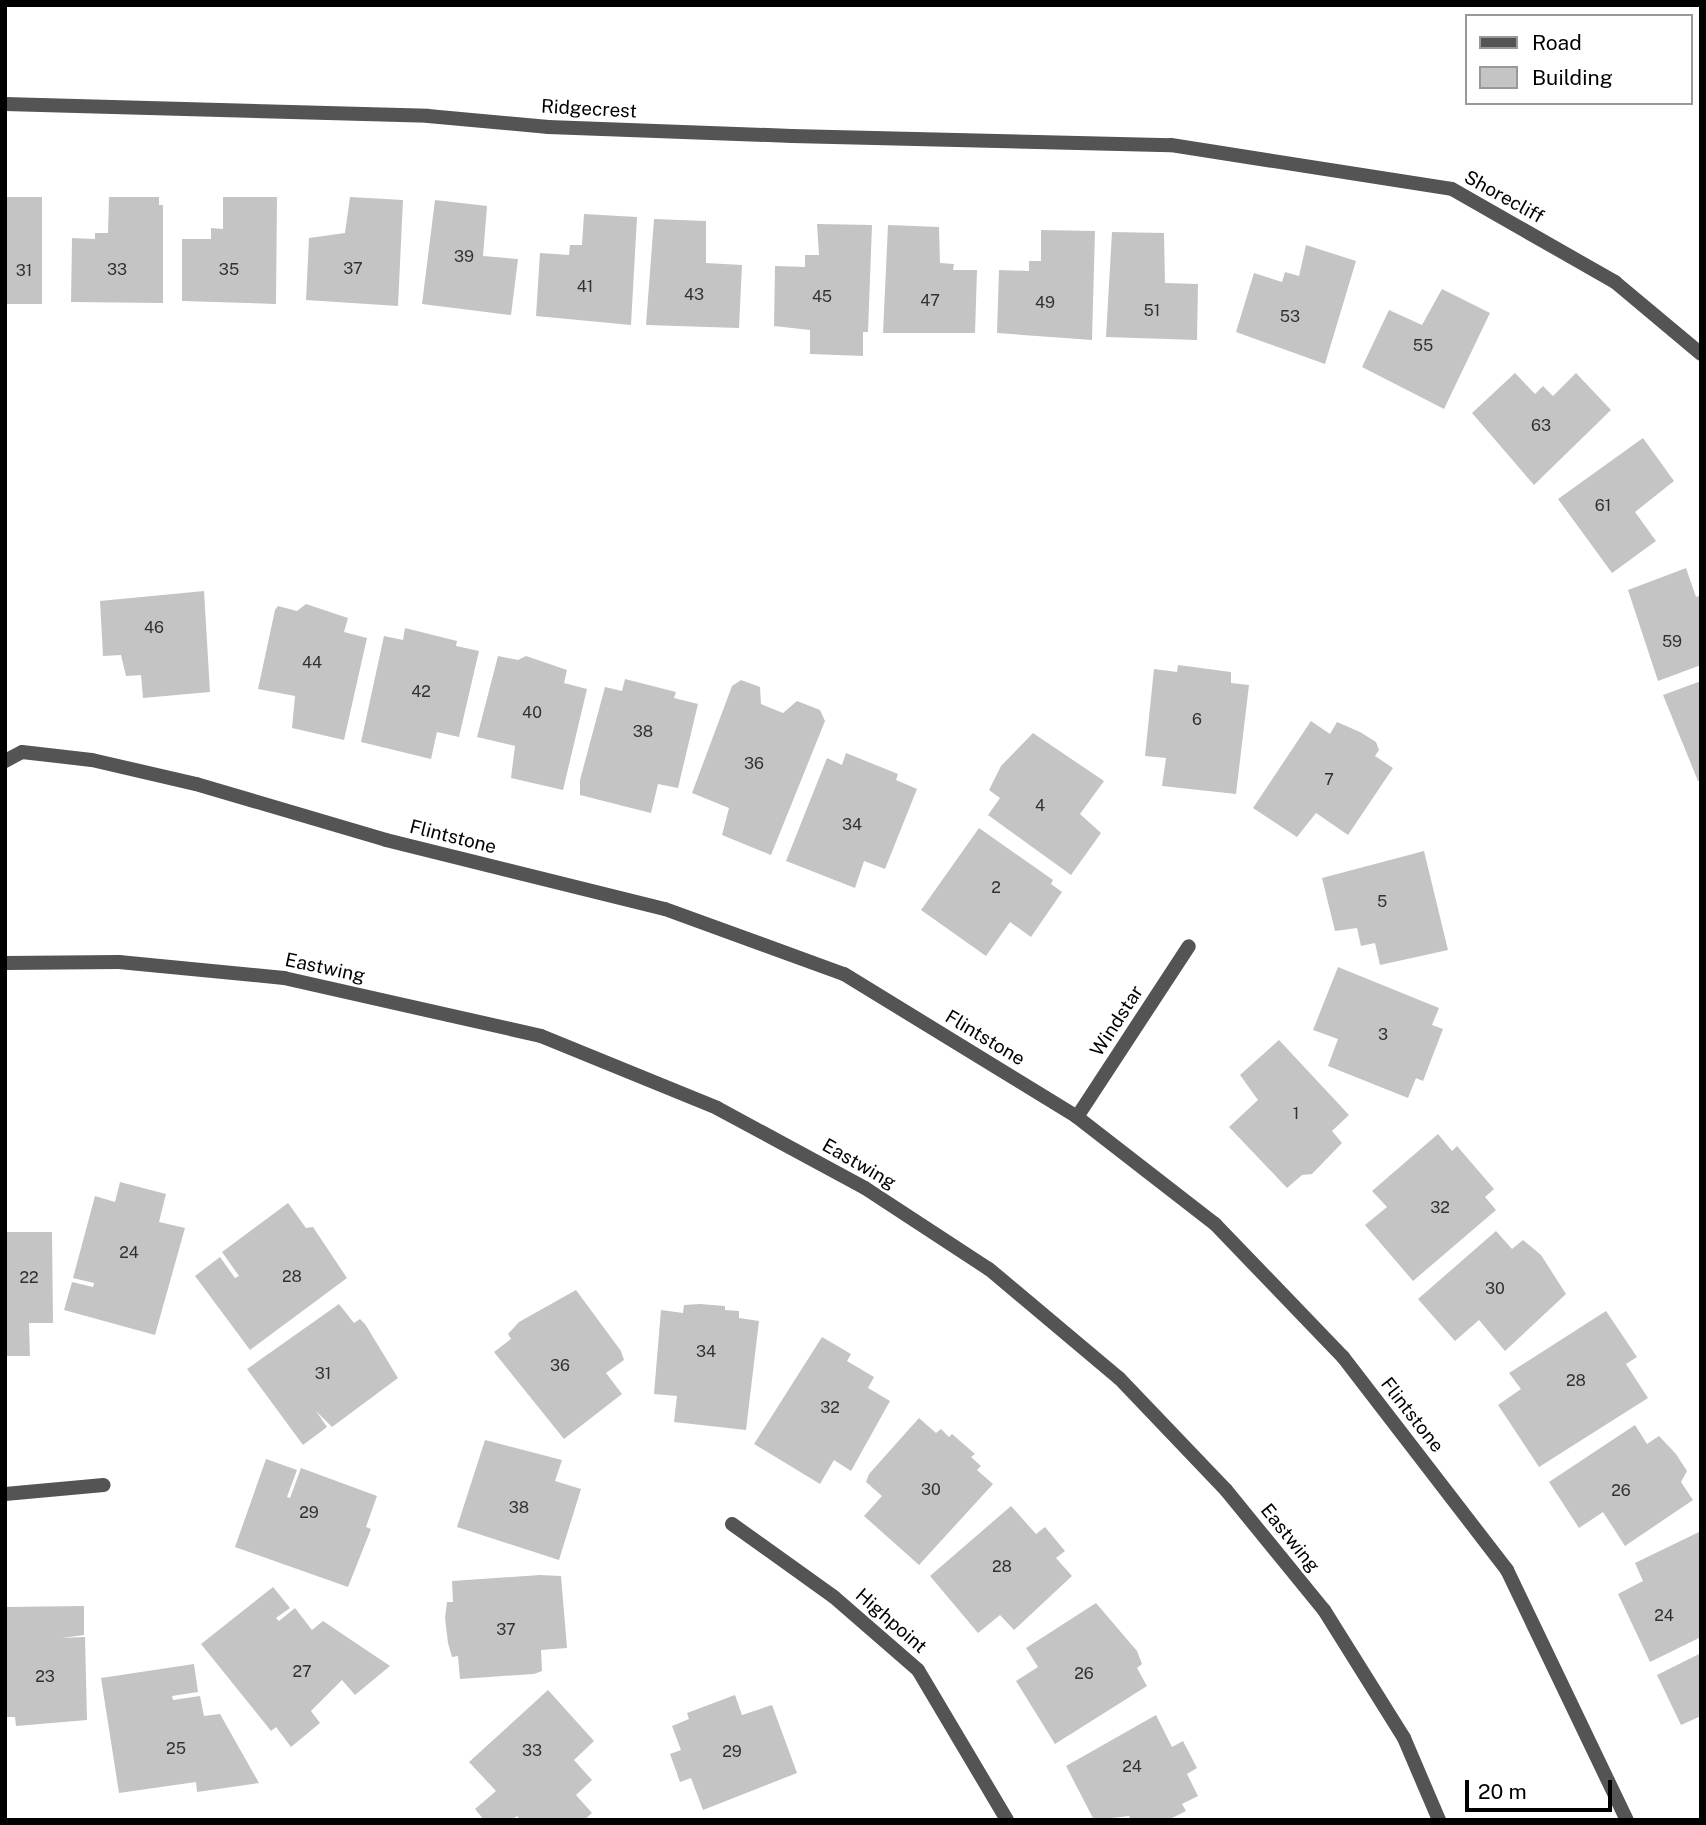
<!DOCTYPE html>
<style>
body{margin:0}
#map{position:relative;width:1706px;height:1825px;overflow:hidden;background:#fff;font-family:"Public Sans",sans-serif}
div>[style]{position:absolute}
.building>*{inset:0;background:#c4c4c4}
.minor>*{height:14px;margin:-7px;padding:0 7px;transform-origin:7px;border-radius:7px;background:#545454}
.tertiary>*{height:14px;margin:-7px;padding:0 7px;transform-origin:7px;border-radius:7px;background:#545454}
span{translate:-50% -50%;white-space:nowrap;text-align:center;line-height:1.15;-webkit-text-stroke:5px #fff;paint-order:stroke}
.number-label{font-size:16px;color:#313131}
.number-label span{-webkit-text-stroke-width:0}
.street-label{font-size:19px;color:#000}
.frame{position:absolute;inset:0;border:7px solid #000;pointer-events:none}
.legend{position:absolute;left:1465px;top:14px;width:228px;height:91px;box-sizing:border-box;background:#fff;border:2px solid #999;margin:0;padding:9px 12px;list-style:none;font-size:21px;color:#000}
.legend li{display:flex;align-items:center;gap:14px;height:35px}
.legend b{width:35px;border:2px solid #999}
.scale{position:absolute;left:1465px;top:1780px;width:147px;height:32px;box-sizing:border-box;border:4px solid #000;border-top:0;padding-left:9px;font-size:21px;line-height:24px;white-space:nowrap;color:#000;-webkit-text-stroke:5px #fff;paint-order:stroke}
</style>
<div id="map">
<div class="building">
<div style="clip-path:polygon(5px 197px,42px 197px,42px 304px,5px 304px)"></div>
<div style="clip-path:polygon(109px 197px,159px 197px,159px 205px,163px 205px,163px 303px,71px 302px,72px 238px,95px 239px,95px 233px,108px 233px)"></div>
<div style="clip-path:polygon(223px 197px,277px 197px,276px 304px,182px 301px,182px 239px,211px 239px,211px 228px,223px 229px)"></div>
<div style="clip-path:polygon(350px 197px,403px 200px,398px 306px,306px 300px,309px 238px,345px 233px)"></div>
<div style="clip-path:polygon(435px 200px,487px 206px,483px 256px,518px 259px,511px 315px,422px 304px)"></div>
<div style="clip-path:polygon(584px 214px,637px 217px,631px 325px,536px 316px,540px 253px,569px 255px,570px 245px,582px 245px)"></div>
<div style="clip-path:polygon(654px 219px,706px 221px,706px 263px,742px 265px,739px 328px,646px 325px)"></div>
<div style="clip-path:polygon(817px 224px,872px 225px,868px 332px,863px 332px,863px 356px,810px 354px,810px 330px,774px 326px,775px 266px,805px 267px,805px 255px,819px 255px)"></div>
<div style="clip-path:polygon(888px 225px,939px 227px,940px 263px,954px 264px,953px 270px,977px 270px,975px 333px,883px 333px)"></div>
<div style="clip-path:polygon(1041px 230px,1095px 231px,1092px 340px,997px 333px,999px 270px,1029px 271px,1029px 261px,1041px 261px)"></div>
<div style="clip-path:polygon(1112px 232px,1164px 233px,1165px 283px,1198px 284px,1197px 340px,1106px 337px)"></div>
<div style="clip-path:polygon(1306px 245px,1356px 261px,1325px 364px,1236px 332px,1254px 273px,1282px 282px,1285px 272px,1299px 276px)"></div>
<div style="clip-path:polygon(1442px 289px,1490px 313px,1444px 409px,1362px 367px,1389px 310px,1422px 325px)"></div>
<div style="clip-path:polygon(1515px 373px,1535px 394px,1543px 386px,1553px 396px,1576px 373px,1611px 410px,1534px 485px,1472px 413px)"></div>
<div style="clip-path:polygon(1643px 438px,1674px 481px,1635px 512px,1656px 541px,1612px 573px,1558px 499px)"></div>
<div style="clip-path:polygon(1686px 568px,1696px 597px,1701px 595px,1701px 665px,1658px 681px,1628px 590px)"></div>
<div style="clip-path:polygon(204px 591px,210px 692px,143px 698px,141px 675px,126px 676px,121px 655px,103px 656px,100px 601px)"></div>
<div style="clip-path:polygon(306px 604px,348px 618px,344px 632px,367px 638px,344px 740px,292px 728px,295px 696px,258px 689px,275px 610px,278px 606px,297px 611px)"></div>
<div style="clip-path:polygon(405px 628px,457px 641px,456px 646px,479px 651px,459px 737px,437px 732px,431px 759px,361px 742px,384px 636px,403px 640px)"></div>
<div style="clip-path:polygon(498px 656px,518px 660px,526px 656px,567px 670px,564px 683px,587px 689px,563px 790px,511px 778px,515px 746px,477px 737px)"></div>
<div style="clip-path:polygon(1178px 665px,1231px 672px,1231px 683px,1249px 685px,1236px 794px,1162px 786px,1166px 758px,1145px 756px,1154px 669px,1177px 672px)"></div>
<div style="clip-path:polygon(625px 679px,676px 692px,674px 698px,698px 704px,678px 788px,658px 784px,651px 813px,580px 795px,580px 780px,605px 687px,622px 691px)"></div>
<div style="clip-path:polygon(741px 680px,760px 687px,761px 704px,783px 713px,797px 701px,820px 710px,825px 721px,771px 855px,722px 835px,729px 808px,692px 793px,732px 686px)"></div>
<div style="clip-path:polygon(1701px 681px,1701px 780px,1698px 781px,1663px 695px)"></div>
<div style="clip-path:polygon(1311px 721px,1330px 734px,1337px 722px,1360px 732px,1376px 742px,1379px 750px,1375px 756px,1393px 768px,1348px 835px,1316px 813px,1297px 837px,1253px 808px)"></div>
<div style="clip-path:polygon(1033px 733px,1104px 781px,1080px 814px,1101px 833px,1071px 875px,988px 815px,1000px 798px,989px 790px,1001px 766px)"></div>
<div style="clip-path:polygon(846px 753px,898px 774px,896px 780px,917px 789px,885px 869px,864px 861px,855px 888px,786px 861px,827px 758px,842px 765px)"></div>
<div style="clip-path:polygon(979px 828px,1053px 880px,1051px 884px,1062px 892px,1031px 937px,1010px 922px,986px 956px,921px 910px)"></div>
<div style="clip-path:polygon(1424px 851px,1448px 950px,1380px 965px,1375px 943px,1361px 946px,1357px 928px,1335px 931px,1322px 878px)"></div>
<div style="clip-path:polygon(1338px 967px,1439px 1008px,1432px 1025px,1443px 1029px,1423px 1081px,1416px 1078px,1408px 1098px,1328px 1066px,1338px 1039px,1313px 1030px)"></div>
<div style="clip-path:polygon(1279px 1040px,1349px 1115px,1332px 1131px,1342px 1143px,1312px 1174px,1302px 1175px,1287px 1188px,1229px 1127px,1258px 1100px,1240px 1075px)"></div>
<div style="clip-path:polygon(1438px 1134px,1452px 1151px,1457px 1146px,1494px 1189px,1485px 1197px,1496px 1210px,1413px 1281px,1365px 1225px,1387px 1207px,1372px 1191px)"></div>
<div style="clip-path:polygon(120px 1182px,166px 1194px,159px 1222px,185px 1228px,155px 1335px,64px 1310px,72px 1282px,93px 1287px,94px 1283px,73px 1278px,95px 1196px,115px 1202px)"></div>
<div style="clip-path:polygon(288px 1203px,306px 1228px,313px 1227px,347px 1278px,250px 1350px,195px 1276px,220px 1257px,235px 1278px,239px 1276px,222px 1252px)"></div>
<div style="clip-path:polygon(1496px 1231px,1512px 1249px,1523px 1240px,1541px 1255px,1566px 1294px,1505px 1351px,1479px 1320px,1455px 1341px,1418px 1299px)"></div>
<div style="clip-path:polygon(5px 1232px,52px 1232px,53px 1323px,29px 1323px,30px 1356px,5px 1356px)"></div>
<div style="clip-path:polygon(576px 1290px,621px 1351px,624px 1360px,606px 1373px,622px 1394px,564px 1439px,494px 1352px,511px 1339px,508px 1334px,519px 1322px)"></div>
<div style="clip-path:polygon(339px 1304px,354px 1323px,360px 1319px,365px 1324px,398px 1378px,332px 1427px,316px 1411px,327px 1427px,303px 1445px,247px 1369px)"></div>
<div style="clip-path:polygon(700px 1304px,725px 1306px,725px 1310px,739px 1311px,739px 1318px,759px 1321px,746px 1430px,674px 1422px,677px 1396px,654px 1394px,661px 1310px,683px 1313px,684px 1305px)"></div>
<div style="clip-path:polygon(1606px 1311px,1637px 1357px,1626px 1364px,1648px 1398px,1539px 1467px,1498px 1405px,1521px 1389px,1509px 1373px)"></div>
<div style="clip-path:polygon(822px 1337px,851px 1354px,847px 1361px,874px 1377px,868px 1388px,890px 1401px,851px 1471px,834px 1460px,820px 1484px,754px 1444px)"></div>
<div style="clip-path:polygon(919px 1418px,936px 1433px,941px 1429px,949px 1437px,952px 1434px,975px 1454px,971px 1457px,981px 1466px,977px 1470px,993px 1484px,919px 1565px,864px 1516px,882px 1496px,866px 1482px,869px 1474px)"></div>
<div style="clip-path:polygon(1635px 1425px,1647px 1444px,1659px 1436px,1676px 1454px,1687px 1471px,1681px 1482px,1693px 1500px,1625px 1546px,1603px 1512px,1579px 1528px,1549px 1482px)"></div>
<div style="clip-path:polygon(485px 1440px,562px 1460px,555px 1481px,581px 1489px,559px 1560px,457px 1527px)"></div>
<div style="clip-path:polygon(266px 1459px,297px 1470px,287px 1497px,290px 1498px,301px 1468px,377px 1496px,366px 1527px,371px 1529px,348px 1587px,235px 1547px)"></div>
<div style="clip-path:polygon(1011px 1506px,1036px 1534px,1045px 1527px,1065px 1551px,1056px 1558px,1072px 1576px,1014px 1630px,1000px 1615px,978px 1633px,930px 1576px)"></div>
<div style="clip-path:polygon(1701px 1531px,1701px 1637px,1650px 1662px,1618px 1594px,1643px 1581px,1635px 1563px)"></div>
<div style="clip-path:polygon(540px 1575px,561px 1576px,567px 1648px,541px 1650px,542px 1671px,534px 1674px,460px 1679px,458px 1656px,452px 1657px,448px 1643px,445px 1618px,447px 1602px,453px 1602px,452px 1581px)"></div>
<div style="clip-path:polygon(273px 1587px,290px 1608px,276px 1618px,279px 1621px,295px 1608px,312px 1630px,323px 1621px,390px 1666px,355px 1695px,342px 1680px,311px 1711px,320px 1723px,291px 1747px,276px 1727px,271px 1731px,201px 1644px)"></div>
<div style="clip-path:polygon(1096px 1603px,1137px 1651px,1142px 1664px,1137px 1668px,1147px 1686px,1055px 1744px,1016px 1681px,1038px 1667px,1026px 1648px)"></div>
<div style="clip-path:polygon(84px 1606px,84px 1635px,62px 1638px,85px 1637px,87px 1720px,16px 1726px,15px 1717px,5px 1717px,5px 1607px)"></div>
<div style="clip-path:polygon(1701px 1653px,1701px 1716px,1681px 1725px,1657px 1675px)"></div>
<div style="clip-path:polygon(194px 1664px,198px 1692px,172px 1696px,173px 1700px,200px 1696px,204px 1716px,220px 1714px,259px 1783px,197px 1792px,196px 1782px,119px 1793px,101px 1678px)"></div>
<div style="clip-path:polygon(548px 1690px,594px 1741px,574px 1760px,592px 1780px,576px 1795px,592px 1813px,584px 1820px,520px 1820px,517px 1816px,512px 1820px,484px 1820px,475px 1809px,496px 1791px,469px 1762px)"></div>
<div style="clip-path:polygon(735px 1695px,742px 1715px,772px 1705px,797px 1773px,703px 1810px,691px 1778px,680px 1782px,670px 1754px,681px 1750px,672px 1726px,689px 1719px,687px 1713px)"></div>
<div style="clip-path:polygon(1156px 1715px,1172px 1747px,1183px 1741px,1197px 1768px,1187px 1774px,1198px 1796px,1182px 1804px,1186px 1811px,1168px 1820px,1131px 1820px,1129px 1816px,1094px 1820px,1066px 1766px)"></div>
</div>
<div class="minor">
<div style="left:5px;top:104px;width:423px;rotate:1.6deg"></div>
<div style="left:428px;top:116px;width:121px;rotate:5.2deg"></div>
<div style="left:548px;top:127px;width:244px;rotate:2.1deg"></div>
<div style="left:792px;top:136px;width:379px;rotate:1.4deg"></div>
<div style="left:1171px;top:145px;width:284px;rotate:8.9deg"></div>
<div style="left:1452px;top:189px;width:188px;rotate:29.7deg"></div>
<div style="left:1615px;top:282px;width:112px;rotate:39.9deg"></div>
<div style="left:5px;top:761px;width:19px;rotate:-28deg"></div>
<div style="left:22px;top:752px;width:70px;rotate:6.5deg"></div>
<div style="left:92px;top:760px;width:107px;rotate:13deg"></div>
<div style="left:196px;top:784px;width:198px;rotate:16.4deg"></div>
<div style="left:386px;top:840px;width:287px;rotate:13.9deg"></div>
<div style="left:665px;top:909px;width:190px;rotate:20deg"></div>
<div style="left:844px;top:974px;width:273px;rotate:31.5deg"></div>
<div style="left:1077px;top:1117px;width:175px;rotate:37.8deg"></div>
<div style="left:1215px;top:1224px;width:185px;rotate:46.1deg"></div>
<div style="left:1343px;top:1357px;width:269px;rotate:52.4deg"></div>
<div style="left:1507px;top:1570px;width:277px;rotate:64.4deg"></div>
<div style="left:1077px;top:1117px;width:204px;rotate:-56.8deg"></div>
<div style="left:5px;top:1494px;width:99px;rotate:-5.2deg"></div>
<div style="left:732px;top:1524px;width:125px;rotate:35.6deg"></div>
<div style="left:834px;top:1597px;width:111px;rotate:41deg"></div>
<div style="left:918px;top:1670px;width:174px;rotate:59.3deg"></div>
</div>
<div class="tertiary">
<div style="left:5px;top:963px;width:114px;rotate:-0.5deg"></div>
<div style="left:119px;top:962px;width:166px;rotate:5.5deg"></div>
<div style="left:284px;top:978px;width:263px;rotate:12.7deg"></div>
<div style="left:541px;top:1036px;width:190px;rotate:22.2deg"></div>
<div style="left:717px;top:1108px;width:168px;rotate:28.4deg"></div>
<div style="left:865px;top:1188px;width:148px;rotate:33.2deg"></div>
<div style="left:989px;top:1269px;width:170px;rotate:40deg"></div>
<div style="left:1119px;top:1378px;width:155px;rotate:46.3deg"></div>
<div style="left:1226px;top:1490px;width:155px;rotate:50.8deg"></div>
<div style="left:1324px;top:1610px;width:151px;rotate:58deg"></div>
<div style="left:1404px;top:1738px;width:89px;rotate:66.9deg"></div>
</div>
<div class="number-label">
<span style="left:464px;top:257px">39</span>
<span style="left:353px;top:269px">37</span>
<span style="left:117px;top:270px">33</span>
<span style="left:229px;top:270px">35</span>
<span style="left:24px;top:271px">31</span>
<span style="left:585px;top:287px">41</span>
<span style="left:694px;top:295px">43</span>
<span style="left:822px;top:297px">45</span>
<span style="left:930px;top:301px">47</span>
<span style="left:1045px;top:303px">49</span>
<span style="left:1152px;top:311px">51</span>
<span style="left:1290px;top:317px">53</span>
<span style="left:1423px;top:346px">55</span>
<span style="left:1541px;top:426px">63</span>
<span style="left:1603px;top:506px">61</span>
<span style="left:154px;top:628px">46</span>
<span style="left:1672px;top:642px">59</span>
<span style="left:312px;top:663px">44</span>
<span style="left:421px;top:692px">42</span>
<span style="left:532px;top:713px">40</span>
<span style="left:1197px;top:720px">6</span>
<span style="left:643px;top:732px">38</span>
<span style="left:754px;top:764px">36</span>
<span style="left:1329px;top:780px">7</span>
<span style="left:1040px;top:806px">4</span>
<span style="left:852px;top:825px">34</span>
<span style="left:996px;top:888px">2</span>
<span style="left:1382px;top:902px">5</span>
<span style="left:1383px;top:1035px">3</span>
<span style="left:1296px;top:1114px">1</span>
<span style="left:1440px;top:1208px">32</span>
<span style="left:129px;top:1253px">24</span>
<span style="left:292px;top:1277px">28</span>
<span style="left:29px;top:1278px">22</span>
<span style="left:1495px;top:1289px">30</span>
<span style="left:706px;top:1352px">34</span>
<span style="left:560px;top:1366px">36</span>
<span style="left:323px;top:1374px">31</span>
<span style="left:1576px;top:1381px">28</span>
<span style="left:830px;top:1408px">32</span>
<span style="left:931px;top:1490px">30</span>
<span style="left:1621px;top:1491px">26</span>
<span style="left:519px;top:1508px">38</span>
<span style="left:309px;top:1513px">29</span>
<span style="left:1002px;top:1567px">28</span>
<span style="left:1664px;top:1616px">24</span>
<span style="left:506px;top:1630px">37</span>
<span style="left:302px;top:1672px">27</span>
<span style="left:1084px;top:1674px">26</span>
<span style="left:45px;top:1677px">23</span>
<span style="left:176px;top:1749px">25</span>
<span style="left:532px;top:1751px">33</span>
<span style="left:732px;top:1752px">29</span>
<span style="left:1132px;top:1767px">24</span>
</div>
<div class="street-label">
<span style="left:589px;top:109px;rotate:3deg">Ridgecrest</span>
<span style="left:1504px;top:197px;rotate:29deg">Shorecliff</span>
<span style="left:453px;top:837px;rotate:14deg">Flintstone</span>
<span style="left:325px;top:968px;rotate:12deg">Eastwing</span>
<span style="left:1117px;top:1021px;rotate:-57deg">Windstar</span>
<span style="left:985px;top:1038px;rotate:31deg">Flintstone</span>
<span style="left:859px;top:1164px;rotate:30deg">Eastwing</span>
<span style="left:1412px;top:1415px;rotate:52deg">Flintstone</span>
<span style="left:1290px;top:1538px;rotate:51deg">Eastwing</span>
<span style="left:891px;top:1621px;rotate:41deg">Highpoint</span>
</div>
<div class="frame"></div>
<ul class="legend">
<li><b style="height:9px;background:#545454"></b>Road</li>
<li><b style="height:19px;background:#c4c4c4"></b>Building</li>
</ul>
<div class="scale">20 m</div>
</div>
